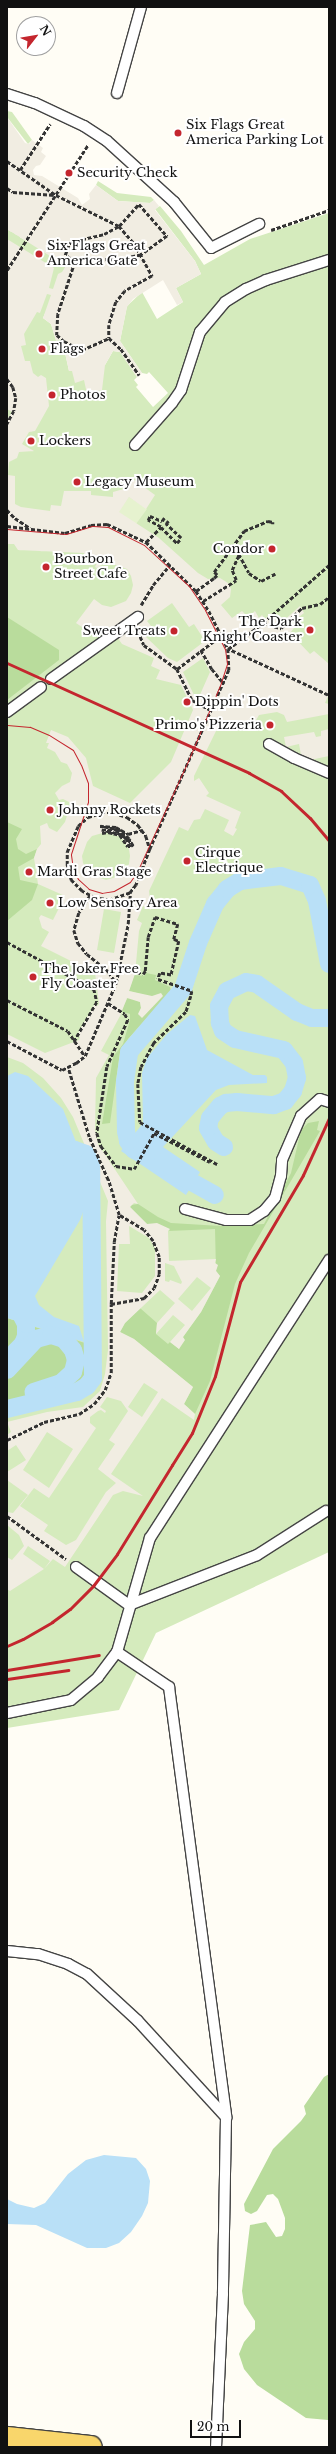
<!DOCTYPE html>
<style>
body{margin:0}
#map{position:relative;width:336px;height:2454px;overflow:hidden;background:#fffdf5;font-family:"Libre Baskerville",serif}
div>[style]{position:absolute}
.green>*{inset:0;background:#d5ebbd}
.forest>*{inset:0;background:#b9dc9c}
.pitch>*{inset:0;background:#e6f2cf}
.plaza>*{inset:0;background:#f1ede2}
.water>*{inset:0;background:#b9e0f7}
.canal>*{height:18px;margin:-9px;padding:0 9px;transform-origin:9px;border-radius:9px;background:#b9e0f7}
.path>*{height:2.5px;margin-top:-1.25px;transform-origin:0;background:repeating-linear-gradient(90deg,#333 0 4px,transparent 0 6px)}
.roads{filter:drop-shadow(1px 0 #444) drop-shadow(-1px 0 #444) drop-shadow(0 1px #444) drop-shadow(0 -1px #444)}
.service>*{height:10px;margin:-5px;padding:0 5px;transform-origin:5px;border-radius:5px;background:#fff}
.primary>*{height:22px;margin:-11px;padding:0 11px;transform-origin:11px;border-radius:11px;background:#f9d66b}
.tram>*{height:1px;margin:-0.5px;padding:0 0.5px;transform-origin:0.5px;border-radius:0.5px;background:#c4262e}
.rail>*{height:3px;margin:-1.5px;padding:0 1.5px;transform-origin:1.5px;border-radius:1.5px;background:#c4262e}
.dots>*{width:11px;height:11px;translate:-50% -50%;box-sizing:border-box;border:2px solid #fff;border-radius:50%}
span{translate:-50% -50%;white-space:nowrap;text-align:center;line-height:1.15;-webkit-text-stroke:4px #fff;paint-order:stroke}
.poi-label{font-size:13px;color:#111}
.left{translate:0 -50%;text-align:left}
.right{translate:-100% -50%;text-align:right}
.frame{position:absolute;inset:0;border:8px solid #111;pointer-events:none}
.north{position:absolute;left:16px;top:16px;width:40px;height:40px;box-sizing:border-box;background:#fff;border:1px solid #a0a0a0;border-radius:50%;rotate:59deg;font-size:11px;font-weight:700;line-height:16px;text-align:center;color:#111}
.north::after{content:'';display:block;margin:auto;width:14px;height:18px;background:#c4262e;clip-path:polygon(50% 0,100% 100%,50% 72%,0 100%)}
.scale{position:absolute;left:190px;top:2420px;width:51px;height:18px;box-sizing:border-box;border:2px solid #111;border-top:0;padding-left:5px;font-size:12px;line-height:14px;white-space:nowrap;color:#111;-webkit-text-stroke:3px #fff;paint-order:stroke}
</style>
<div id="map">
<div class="green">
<div style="clip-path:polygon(7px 111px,12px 112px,32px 140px,28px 144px,7px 117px)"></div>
<div style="clip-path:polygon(98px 181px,117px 193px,151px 197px,154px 200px,150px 203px,118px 201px,96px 185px)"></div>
<div style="clip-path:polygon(160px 206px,181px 231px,204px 265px,250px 239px,329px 213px,329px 1552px,156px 1633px,119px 1710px,7px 1728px,7px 229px,65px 263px,66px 266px,43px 318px,51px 324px,56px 340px,62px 339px,69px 371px,105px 365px,113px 351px,120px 352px,137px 377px,134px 380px,138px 385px,136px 387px,153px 407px,168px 393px,149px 372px,147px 374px,142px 373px,120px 341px,127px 306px,142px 292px,157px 319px,183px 302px,176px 288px,201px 274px,195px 261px,155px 209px)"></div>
</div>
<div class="forest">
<div style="clip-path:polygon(7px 617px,59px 650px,59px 660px,7px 700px)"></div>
<div style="clip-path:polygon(7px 822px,22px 829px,16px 839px,18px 849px,26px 854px,37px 849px,34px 858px,18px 867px,20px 880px,38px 884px,32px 900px,7px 921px)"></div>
<div style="clip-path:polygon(146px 973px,156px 975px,155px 980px,170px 987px,171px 991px,128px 1039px,120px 1052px,110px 1123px,102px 1124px,113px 1057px,123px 1044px,130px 1020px,130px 1014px,121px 1011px,128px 997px,140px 1002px,141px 1008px,138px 1014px,152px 997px,129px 991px,134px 975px,144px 976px)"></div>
<div style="clip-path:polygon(319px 1121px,317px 1130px,320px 1131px,249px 1253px,235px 1284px,210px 1381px,195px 1414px,184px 1404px,193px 1387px,134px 1339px,120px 1332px,125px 1323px,140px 1308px,157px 1323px,156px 1334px,168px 1344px,170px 1342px,179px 1349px,183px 1337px,201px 1312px,220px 1276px,216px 1271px,215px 1229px,168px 1231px,170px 1230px,147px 1224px,130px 1207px,131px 1205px,138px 1204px,158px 1217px,171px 1223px,221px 1226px,264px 1224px,291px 1173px,301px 1130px,308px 1123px)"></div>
<div style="clip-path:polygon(7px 1318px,88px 1344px,89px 1375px,84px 1385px,73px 1390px,7px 1406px)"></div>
<div style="clip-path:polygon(329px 2074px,329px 2420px,328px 2420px,306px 2418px,257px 2385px,244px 2369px,239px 2354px,244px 2342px,255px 2329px,255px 2321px,244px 2304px,242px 2291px,250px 2225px,266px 2222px,276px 2237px,282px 2236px,285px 2229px,285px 2218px,278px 2199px,273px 2194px,267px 2195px,257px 2211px,251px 2214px,245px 2211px,244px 2204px,273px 2149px,301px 2121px,306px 2114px,304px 2106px,324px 2077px)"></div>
</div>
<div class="pitch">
<div style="clip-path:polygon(129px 497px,147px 509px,136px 524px,118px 512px)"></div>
</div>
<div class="plaza">
<div style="clip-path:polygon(evenodd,7px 117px,25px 143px,29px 144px,32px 140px,43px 148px,41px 152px,46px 156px,40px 165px,36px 166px,33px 170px,34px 175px,42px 176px,78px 198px,82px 205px,90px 199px,89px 194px,96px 185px,118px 201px,150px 203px,154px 200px,159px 206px,155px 210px,195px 261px,201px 274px,176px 288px,183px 302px,177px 305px,163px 280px,133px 299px,127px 307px,120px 341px,142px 373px,137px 377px,120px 352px,113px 351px,105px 365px,102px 390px,87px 394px,84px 380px,75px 383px,72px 371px,69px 371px,62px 339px,56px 341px,51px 324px,43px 318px,51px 295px,47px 294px,40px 313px,37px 312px,24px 334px,26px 345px,21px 346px,25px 361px,30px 361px,33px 373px,38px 377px,41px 375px,46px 378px,49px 406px,35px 431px,29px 432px,22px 444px,34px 451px,19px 452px,17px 458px,9px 462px,8px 475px,15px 476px,15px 504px,21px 507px,50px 511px,51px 505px,61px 506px,64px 491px,91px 491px,91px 495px,113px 497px,113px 492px,127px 488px,133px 479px,155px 495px,146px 509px,129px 497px,119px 512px,159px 538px,198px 573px,208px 579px,220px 578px,228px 583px,231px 589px,230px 597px,221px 605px,232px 618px,242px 611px,248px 617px,255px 611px,259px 618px,262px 615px,265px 619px,271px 613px,280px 624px,300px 606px,304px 613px,291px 623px,294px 628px,290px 633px,310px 654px,314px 651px,329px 664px,329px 694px,325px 703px,329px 704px,329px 714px,287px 722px,284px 715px,277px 712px,259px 715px,255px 722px,256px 728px,251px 729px,234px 721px,228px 722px,223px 730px,217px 729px,194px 776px,194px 781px,199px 778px,209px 793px,206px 796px,241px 812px,235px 828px,237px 829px,233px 836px,224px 831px,229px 820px,205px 809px,200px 819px,194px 820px,188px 831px,179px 827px,149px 891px,151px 910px,143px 906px,137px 920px,142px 923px,139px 931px,135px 974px,129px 991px,152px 996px,161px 993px,163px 996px,142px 1018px,138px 1014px,141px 1008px,140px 1002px,127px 998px,120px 1016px,101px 1051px,109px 1055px,96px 1078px,95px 1129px,98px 1144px,138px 1204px,134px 1203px,130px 1207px,147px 1224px,157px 1223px,170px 1229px,168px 1231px,169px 1261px,216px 1259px,215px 1263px,218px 1265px,216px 1271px,220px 1276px,201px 1312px,183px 1337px,185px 1340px,179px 1349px,170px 1342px,185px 1325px,173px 1315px,156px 1334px,157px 1323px,175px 1303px,160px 1290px,125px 1323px,120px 1332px,134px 1339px,193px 1387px,184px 1404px,195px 1414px,194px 1420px,162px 1398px,111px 1474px,143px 1496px,123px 1491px,113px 1495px,65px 1567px,53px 1559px,44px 1569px,10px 1591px,7px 1589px,7px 1557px,12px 1560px,24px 1546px,19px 1535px,7px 1525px,7px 1512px,13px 1513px,28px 1495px,7px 1480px,7px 1472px,26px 1460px,16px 1445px,7px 1451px,7px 1435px,11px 1432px,7px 1422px,47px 1412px,83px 1407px,100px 1391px,105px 1374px,108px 1350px,106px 1221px,108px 1201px,73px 1117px,61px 1098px,43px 1078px,23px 1063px,7px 1057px,7px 1034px,45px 1053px,79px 1040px,80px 1037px,77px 1035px,94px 1005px,97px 1006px,99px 1004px,95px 973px,41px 946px,49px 932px,42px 928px,39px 918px,41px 915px,53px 920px,65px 896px,38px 884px,34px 858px,37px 849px,41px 844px,40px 826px,47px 823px,49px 828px,57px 832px,65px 822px,71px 803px,63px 799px,59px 800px,55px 793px,62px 786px,70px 782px,72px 773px,67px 764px,61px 762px,55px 752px,47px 748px,49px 743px,46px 743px,51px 730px,68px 737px,86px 758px,93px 786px,130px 803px,171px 762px,193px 710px,181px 685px,156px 679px,160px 670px,151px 666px,154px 658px,122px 644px,110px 627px,91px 633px,76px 623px,94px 599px,102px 605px,111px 607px,126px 601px,131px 593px,133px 585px,131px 576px,127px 569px,111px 563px,103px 564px,97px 568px,95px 567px,97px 563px,87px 556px,85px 560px,84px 553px,18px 550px,14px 544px,7px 544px,7px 416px,9px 417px,12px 412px,7px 409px,7px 239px,54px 268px,49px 288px,53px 289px,58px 274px,62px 272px,66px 266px,61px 260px,58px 261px,7px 229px,7px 117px,172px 603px,189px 627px,194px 624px,205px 641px,177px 662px,168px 658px,146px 637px,146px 630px,151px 626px,147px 621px,172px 603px,7px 117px,203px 658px,210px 672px,199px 697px,194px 695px,183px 672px,203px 658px,7px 117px,106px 832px,121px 837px,129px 849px,130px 856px,129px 864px,120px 876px,106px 880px,92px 875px,83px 863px,82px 856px,87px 842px,92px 836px,106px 832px,7px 117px,104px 909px,121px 912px,114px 953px,97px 950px,104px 909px,7px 117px,129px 1226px,149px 1238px,155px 1248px,155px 1276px,142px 1293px,117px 1291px,119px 1244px,130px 1244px,129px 1226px,7px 117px,165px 1263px,174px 1266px,182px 1282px,181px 1284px,170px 1280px,169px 1282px,165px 1281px,165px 1263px,7px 117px,197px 1277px,211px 1288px,192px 1311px,178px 1299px,197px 1277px,7px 117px,144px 1383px,158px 1392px,142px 1417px,128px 1407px,144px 1383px,7px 117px,107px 1397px,121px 1401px,128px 1411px,109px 1440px,115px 1444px,98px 1469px,116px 1483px,106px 1492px,76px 1540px,66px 1545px,44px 1531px,48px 1525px,20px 1506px,34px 1488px,49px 1498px,96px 1428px,90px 1423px,90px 1417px,98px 1411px,101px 1410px,105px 1413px,106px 1411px,100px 1407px,107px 1397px,7px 117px,47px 1432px,73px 1449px,49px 1488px,23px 1470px,47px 1432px,7px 117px,28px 1546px,50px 1561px,44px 1569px,23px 1554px,28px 1546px)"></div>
<div style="clip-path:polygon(329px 729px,329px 756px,310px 760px,301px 755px,299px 744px,286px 747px,284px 737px,314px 732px,316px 737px,321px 736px,321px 731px)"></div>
</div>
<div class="water">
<div style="clip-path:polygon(190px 1015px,195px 1016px,207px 1050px,253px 1075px,265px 1075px,267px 1077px,267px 1083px,229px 1085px,216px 1090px,163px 1147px,200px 1172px,186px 1195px,121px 1151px,143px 1123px,142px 1073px,147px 1058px,167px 1034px)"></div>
<div style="clip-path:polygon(15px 1072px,28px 1076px,63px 1109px,93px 1185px,80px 1220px,35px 1296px,39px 1305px,54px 1317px,79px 1326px,84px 1342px,7px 1318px,7px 1076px)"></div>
<div style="clip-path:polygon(104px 2155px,136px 2158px,146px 2169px,150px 2181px,148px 2203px,142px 2216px,131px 2232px,119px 2243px,106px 2248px,87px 2248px,36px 2225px,7px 2224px,7px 2199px,17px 2204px,34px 2208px,45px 2203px,68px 2174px,86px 2160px)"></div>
</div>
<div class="canal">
<div style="left:224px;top:1147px;width:9px;rotate:-148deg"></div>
<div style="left:216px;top:1142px;width:16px;rotate:-120deg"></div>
<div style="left:208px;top:1128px;width:10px;rotate:-79deg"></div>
<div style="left:210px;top:1118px;width:16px;rotate:-50deg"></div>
<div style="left:220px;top:1106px;width:7px;rotate:-27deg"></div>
<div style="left:226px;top:1103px;width:11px;rotate:-5deg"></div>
<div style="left:237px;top:1102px;width:37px;rotate:5deg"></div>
<div style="left:274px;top:1105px;width:12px;rotate:-20deg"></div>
<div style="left:285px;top:1101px;width:13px;rotate:-51deg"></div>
<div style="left:293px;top:1091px;width:14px;rotate:-73deg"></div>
<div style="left:297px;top:1078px;width:15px;rotate:-101deg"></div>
<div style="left:294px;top:1063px;width:16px;rotate:-128deg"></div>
<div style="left:284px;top:1050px;width:50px;rotate:-167.3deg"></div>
<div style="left:235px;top:1039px;width:14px;rotate:-146deg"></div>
<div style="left:223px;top:1031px;width:9px;rotate:-111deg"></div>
<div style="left:220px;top:1023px;width:17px;rotate:-93deg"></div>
<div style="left:219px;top:1006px;width:17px;rotate:-62deg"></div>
<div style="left:227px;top:991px;width:21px;rotate:-25deg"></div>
<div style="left:246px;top:982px;width:11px;rotate:10deg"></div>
<div style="left:257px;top:984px;width:49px;rotate:35deg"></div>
<div style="left:297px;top:1012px;width:16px;rotate:22deg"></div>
<div style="left:312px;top:1018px;width:17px"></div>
<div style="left:146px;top:1156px;width:13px;rotate:-153deg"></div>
<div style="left:134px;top:1150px;width:11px;rotate:-124deg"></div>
<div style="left:128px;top:1141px;width:10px;rotate:-101deg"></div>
<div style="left:126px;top:1131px;width:49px;rotate:-91.2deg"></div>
<div style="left:125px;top:1082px;width:30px;rotate:-82deg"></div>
<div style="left:129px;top:1052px;width:83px;rotate:-49.4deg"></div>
<div style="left:183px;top:989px;width:48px;rotate:-71.9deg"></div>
<div style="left:198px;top:943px;width:43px;rotate:-66.4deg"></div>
<div style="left:215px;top:904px;width:19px;rotate:-51deg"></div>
<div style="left:227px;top:889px;width:15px;rotate:-32deg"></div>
<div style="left:240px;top:881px;width:41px;rotate:-7deg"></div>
<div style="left:281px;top:876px;width:30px;rotate:17deg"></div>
<div style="left:310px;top:885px;width:17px;rotate:66deg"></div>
<div style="left:317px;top:901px;width:64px;rotate:79.2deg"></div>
<div style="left:172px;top:1171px;width:49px;rotate:29.2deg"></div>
<div style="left:15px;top:1352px;width:11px;rotate:-45deg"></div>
<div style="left:23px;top:1344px;width:9px;rotate:-69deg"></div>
<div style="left:26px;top:1336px;width:12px;rotate:-90deg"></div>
<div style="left:26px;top:1324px;width:25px;rotate:-117deg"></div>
<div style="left:7px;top:1370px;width:42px;rotate:-46.9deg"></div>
<div style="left:36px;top:1339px;width:16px;rotate:-15deg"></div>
<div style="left:51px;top:1335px;width:14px;rotate:17deg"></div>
<div style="left:64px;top:1339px;width:14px;rotate:51deg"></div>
<div style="left:73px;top:1350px;width:10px;rotate:73deg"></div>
<div style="left:76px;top:1360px;width:12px;rotate:104deg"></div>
<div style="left:73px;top:1372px;width:16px;rotate:137deg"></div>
<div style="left:61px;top:1383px;width:29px;rotate:162deg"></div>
<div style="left:7px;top:1409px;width:72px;rotate:-13.7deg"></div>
<div style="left:77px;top:1392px;width:12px;rotate:-31deg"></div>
<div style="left:87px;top:1386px;width:10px;rotate:-53deg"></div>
<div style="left:93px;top:1378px;width:215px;rotate:-90.5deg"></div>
<div style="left:91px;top:1163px;width:10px;rotate:-119deg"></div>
<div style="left:86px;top:1154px;width:12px;rotate:-160deg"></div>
<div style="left:75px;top:1150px;width:6px;rotate:171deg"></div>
<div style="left:69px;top:1151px;width:13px;rotate:148deg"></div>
</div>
<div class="path">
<div style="left:7px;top:161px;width:60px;rotate:34.8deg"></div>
<div style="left:56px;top:195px;width:70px;rotate:26.2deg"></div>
<div style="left:119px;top:226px;width:23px;rotate:49deg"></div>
<div style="left:134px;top:243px;width:38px;rotate:61deg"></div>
<div style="left:152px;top:276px;width:31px;rotate:151deg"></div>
<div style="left:125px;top:291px;width:14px;rotate:129deg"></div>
<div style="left:116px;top:302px;width:24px;rotate:107deg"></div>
<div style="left:109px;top:325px;width:13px;rotate:90deg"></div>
<div style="left:109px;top:338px;width:16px;rotate:43deg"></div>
<div style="left:121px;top:349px;width:32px;rotate:55deg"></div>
<div style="left:20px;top:170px;width:55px;rotate:-56.9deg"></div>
<div style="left:7px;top:188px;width:7px;rotate:34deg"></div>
<div style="left:13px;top:192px;width:42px;rotate:4.1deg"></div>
<div style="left:271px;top:230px;width:61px;rotate:-19deg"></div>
<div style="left:75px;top:262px;width:12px;rotate:-145deg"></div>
<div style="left:65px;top:255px;width:14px;rotate:-69deg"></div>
<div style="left:70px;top:242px;width:35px;rotate:-13deg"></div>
<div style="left:104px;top:234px;width:17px;rotate:-28deg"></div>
<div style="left:119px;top:226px;width:30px;rotate:-48deg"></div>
<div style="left:139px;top:204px;width:43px;rotate:48.8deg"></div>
<div style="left:167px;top:236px;width:32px;rotate:144deg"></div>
<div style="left:141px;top:255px;width:26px;rotate:169deg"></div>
<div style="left:115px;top:260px;width:34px;rotate:-178deg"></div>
<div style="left:81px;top:259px;width:7px;rotate:153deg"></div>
<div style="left:75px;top:262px;width:55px;rotate:108.1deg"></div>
<div style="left:58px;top:314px;width:21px;rotate:93deg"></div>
<div style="left:57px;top:335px;width:9px;rotate:41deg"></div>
<div style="left:64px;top:341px;width:20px;rotate:27deg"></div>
<div style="left:82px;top:350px;width:30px;rotate:-24deg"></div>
<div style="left:7px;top:270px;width:149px;rotate:-57.1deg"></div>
<div style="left:7px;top:379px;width:10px;rotate:53deg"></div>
<div style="left:13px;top:387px;width:11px;rotate:75deg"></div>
<div style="left:16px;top:398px;width:13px;rotate:99deg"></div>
<div style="left:14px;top:411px;width:15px;rotate:118deg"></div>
<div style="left:7px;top:510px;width:11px;rotate:45deg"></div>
<div style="left:15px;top:518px;width:18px;rotate:34deg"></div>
<div style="left:7px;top:526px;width:58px;rotate:6.9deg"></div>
<div style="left:65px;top:533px;width:27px;rotate:-17deg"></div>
<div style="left:91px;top:525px;width:16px;rotate:-4deg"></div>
<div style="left:107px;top:524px;width:43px;rotate:24.8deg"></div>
<div style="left:146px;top:542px;width:70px;rotate:44.4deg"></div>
<div style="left:196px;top:591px;width:24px;rotate:57deg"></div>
<div style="left:209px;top:611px;width:42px;rotate:63.4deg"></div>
<div style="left:228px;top:649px;width:21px;rotate:87deg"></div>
<div style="left:229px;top:670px;width:196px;rotate:113.8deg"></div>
<div style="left:161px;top:527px;width:15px;rotate:-152deg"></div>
<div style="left:148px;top:520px;width:4px;rotate:-63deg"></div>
<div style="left:150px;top:516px;width:13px;rotate:23deg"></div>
<div style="left:162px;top:521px;width:4px;rotate:-56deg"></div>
<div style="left:146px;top:542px;width:21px;rotate:-45deg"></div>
<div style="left:161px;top:527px;width:23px;rotate:45deg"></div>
<div style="left:177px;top:543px;width:6px;rotate:-51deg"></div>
<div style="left:181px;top:538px;width:21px;rotate:-137deg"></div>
<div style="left:166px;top:524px;width:4px;rotate:-56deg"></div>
<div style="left:196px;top:591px;width:22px;rotate:-36deg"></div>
<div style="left:214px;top:578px;width:4px;rotate:-45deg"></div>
<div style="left:217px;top:575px;width:4px;rotate:-135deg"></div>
<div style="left:214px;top:572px;width:51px;rotate:-53.8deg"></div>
<div style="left:244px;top:531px;width:26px;rotate:-23deg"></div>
<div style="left:268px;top:521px;width:5px;rotate:11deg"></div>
<div style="left:273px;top:522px;width:2px;rotate:90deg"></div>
<div style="left:203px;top:601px;width:39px;rotate:-32deg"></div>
<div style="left:236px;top:580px;width:11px;rotate:-112deg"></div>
<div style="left:232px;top:570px;width:17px;rotate:-66deg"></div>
<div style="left:239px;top:554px;width:21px;rotate:62deg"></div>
<div style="left:249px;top:573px;width:14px;rotate:34deg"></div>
<div style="left:261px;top:581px;width:16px;rotate:-27deg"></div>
<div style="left:141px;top:605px;width:23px;rotate:-59deg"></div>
<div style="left:153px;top:585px;width:26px;rotate:-50deg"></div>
<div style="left:263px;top:623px;width:19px;rotate:16deg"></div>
<div style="left:281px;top:628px;width:29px;rotate:-44deg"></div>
<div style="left:302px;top:608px;width:18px;rotate:-13deg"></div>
<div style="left:320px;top:604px;width:11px;rotate:-38deg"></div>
<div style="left:138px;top:631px;width:15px;rotate:67deg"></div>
<div style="left:144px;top:645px;width:41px;rotate:36deg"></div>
<div style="left:177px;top:669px;width:34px;rotate:64deg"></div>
<div style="left:192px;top:700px;width:21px;rotate:28deg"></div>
<div style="left:201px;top:650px;width:22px;rotate:60deg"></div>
<div style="left:212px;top:669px;width:19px;rotate:51deg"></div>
<div style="left:177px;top:669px;width:56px;rotate:-37.1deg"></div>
<div style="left:328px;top:695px;width:110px;rotate:-155.3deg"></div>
<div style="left:228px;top:649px;width:44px;rotate:-36.6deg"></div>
<div style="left:263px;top:623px;width:88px;rotate:-41.3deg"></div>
<div style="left:101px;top:813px;width:13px"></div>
<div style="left:114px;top:813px;width:14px;rotate:17deg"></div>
<div style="left:127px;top:817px;width:14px;rotate:36deg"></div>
<div style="left:138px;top:825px;width:14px;rotate:54deg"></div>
<div style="left:146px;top:836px;width:14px;rotate:73deg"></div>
<div style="left:150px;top:849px;width:39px;rotate:111deg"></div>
<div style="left:136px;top:885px;width:10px;rotate:127deg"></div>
<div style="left:130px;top:893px;width:21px;rotate:161deg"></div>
<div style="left:110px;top:900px;width:15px;rotate:-172deg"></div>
<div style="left:95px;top:898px;width:15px;rotate:-152deg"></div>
<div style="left:82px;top:891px;width:16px;rotate:-135deg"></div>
<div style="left:71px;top:880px;width:16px;rotate:-105deg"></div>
<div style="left:67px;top:865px;width:13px;rotate:-90deg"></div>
<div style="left:67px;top:852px;width:28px;rotate:-67deg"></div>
<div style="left:78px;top:826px;width:13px;rotate:-42deg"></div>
<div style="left:88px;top:817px;width:14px;rotate:-17deg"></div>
<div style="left:102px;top:833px;width:6px;rotate:-9deg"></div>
<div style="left:108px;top:832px;width:12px;rotate:14deg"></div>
<div style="left:120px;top:835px;width:14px;rotate:56deg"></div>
<div style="left:128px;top:847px;width:2px"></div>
<div style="left:130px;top:847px;width:9px;rotate:-117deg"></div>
<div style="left:126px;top:839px;width:6px;rotate:-135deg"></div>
<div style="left:122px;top:835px;width:21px;rotate:-166deg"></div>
<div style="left:102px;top:830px;width:14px"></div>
<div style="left:116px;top:830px;width:15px;rotate:37deg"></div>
<div style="left:128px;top:839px;width:9px;rotate:54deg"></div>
<div style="left:133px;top:846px;width:8px;rotate:-120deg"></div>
<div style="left:129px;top:839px;width:13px;rotate:-135deg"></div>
<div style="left:120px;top:830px;width:20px;rotate:-169deg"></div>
<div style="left:100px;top:826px;width:16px;rotate:4deg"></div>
<div style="left:116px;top:827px;width:14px;rotate:30deg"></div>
<div style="left:128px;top:834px;width:15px;rotate:-16deg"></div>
<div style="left:90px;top:896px;width:20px;rotate:123deg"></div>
<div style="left:79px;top:913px;width:18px;rotate:106deg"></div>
<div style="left:74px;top:930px;width:14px;rotate:73deg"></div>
<div style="left:78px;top:943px;width:14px;rotate:51deg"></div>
<div style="left:87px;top:954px;width:28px;rotate:39deg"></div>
<div style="left:109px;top:972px;width:13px;rotate:58deg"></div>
<div style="left:7px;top:942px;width:99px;rotate:28.4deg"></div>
<div style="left:94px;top:989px;width:13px;rotate:77deg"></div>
<div style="left:97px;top:1002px;width:46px;rotate:119.9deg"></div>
<div style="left:120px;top:966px;width:24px;rotate:19deg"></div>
<div style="left:143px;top:974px;width:4px;rotate:-56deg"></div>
<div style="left:145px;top:971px;width:34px;rotate:-85deg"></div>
<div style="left:148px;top:937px;width:21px;rotate:-71deg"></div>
<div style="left:155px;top:917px;width:24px;rotate:17deg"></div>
<div style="left:178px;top:924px;width:16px;rotate:105deg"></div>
<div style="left:174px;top:939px;width:5px;rotate:22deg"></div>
<div style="left:179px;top:941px;width:35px;rotate:103deg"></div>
<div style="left:171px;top:975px;width:11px;rotate:-170deg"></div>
<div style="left:160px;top:973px;width:6px;rotate:108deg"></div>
<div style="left:158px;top:979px;width:36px;rotate:19deg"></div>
<div style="left:192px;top:991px;width:5px;rotate:101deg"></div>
<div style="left:191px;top:996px;width:17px;rotate:107deg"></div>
<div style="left:186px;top:1012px;width:45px;rotate:135.9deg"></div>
<div style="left:154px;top:1043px;width:27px;rotate:118deg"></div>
<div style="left:141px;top:1067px;width:17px;rotate:100deg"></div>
<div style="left:138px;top:1084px;width:38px;rotate:87deg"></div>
<div style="left:140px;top:1122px;width:88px;rotate:28.6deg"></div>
<div style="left:7px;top:1000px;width:68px;rotate:26.9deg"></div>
<div style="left:68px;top:1031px;width:30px;rotate:56deg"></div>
<div style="left:108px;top:1003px;width:20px;rotate:33deg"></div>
<div style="left:125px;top:1014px;width:7px;rotate:63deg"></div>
<div style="left:128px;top:1020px;width:51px;rotate:114.1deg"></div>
<div style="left:107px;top:1067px;width:67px;rotate:98.6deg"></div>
<div style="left:97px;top:1133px;width:14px;rotate:73deg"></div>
<div style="left:101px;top:1146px;width:25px;rotate:53deg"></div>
<div style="left:116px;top:1166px;width:18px;rotate:9deg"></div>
<div style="left:134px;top:1169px;width:41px;rotate:-60.9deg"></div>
<div style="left:154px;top:1133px;width:63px;rotate:27.4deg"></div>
<div style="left:7px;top:1041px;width:62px;rotate:27.8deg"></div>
<div style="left:62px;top:1070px;width:16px;rotate:-27deg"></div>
<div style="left:76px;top:1063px;width:11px;rotate:-38deg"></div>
<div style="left:85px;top:1056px;width:79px;rotate:-67deg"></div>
<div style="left:116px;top:983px;width:60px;rotate:-78.5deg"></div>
<div style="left:128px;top:924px;width:31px;rotate:-86deg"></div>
<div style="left:111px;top:1304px;width:62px;rotate:-87.2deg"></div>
<div style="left:114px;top:1242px;width:27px;rotate:-80deg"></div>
<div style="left:7px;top:1440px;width:41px;rotate:-25.9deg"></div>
<div style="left:44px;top:1422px;width:36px;rotate:-13deg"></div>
<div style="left:79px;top:1414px;width:18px;rotate:-34deg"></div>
<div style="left:94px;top:1404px;width:18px;rotate:-52deg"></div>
<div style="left:105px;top:1390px;width:18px;rotate:-71deg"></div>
<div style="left:111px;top:1373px;width:69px;rotate:-90deg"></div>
<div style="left:111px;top:1304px;width:34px;rotate:-10deg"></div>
<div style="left:144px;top:1298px;width:14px;rotate:-45deg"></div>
<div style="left:154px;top:1288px;width:15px;rotate:-70deg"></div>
<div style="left:159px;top:1274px;width:17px;rotate:-90deg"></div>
<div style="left:159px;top:1257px;width:17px;rotate:-111deg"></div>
<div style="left:153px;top:1241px;width:14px;rotate:-129deg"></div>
<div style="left:144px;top:1230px;width:29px;rotate:-149deg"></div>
<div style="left:119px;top:1215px;width:37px;rotate:-107deg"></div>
<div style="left:108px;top:1180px;width:47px;rotate:-113.8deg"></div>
<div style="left:89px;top:1137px;width:72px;rotate:-106.9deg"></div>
<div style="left:7px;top:1516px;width:73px;rotate:36.1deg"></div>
</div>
<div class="roads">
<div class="service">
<div style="left:117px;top:93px;width:89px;rotate:-74.4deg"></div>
<div style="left:7px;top:94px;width:29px;rotate:18deg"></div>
<div style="left:35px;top:103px;width:54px;rotate:25.1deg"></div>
<div style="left:84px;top:126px;width:27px;rotate:33deg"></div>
<div style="left:107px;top:141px;width:91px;rotate:42.3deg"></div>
<div style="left:174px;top:202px;width:59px;rotate:51.2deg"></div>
<div style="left:211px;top:248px;width:54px;rotate:-26.6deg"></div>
<div style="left:135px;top:445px;width:56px;rotate:-48.6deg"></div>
<div style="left:172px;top:403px;width:16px;rotate:-55deg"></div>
<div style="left:181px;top:390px;width:61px;rotate:-71.9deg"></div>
<div style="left:200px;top:332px;width:39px;rotate:-50deg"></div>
<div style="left:225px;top:302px;width:25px;rotate:-32deg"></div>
<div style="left:246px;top:289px;width:22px;rotate:-24deg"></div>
<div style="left:266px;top:280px;width:66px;rotate:-17.6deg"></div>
<div style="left:51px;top:679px;width:107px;rotate:-35.5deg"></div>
<div style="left:7px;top:712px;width:42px;rotate:-36.3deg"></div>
<div style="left:269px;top:744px;width:29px;rotate:29deg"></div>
<div style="left:294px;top:758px;width:38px;rotate:23deg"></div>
<div style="left:185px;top:1209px;width:42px;rotate:15deg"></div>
<div style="left:226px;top:1220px;width:24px"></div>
<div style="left:250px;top:1220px;width:17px;rotate:-33deg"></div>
<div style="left:264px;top:1211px;width:17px;rotate:-50deg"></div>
<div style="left:275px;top:1198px;width:23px;rotate:-75deg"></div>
<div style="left:281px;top:1176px;width:16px;rotate:-86deg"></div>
<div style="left:282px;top:1160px;width:48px;rotate:-66.6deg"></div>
<div style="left:301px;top:1116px;width:25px;rotate:-42deg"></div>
<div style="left:320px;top:1099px;width:9px;rotate:18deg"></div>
<div style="left:76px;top:1567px;width:65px;rotate:35.6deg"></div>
<div style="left:129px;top:1605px;width:137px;rotate:-21.3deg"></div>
<div style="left:257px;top:1555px;width:82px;rotate:-32.5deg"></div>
<div style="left:117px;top:1652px;width:63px;rotate:33.9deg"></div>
<div style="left:169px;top:1687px;width:434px;rotate:82.4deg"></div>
<div style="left:7px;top:1713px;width:65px;rotate:-11.5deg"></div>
<div style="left:71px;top:1700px;width:35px;rotate:-40deg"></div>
<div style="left:98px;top:1677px;width:31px;rotate:-53deg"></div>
<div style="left:117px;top:1652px;width:119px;rotate:-73.9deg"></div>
<div style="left:150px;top:1538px;width:331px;rotate:-57.2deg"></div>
<div style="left:7px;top:1951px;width:31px;rotate:6deg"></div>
<div style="left:38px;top:1954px;width:32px;rotate:18deg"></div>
<div style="left:68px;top:1964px;width:21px;rotate:28deg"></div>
<div style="left:87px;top:1974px;width:69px;rotate:42.7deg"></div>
<div style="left:138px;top:2021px;width:130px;rotate:47.5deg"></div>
<div style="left:226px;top:2117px;width:177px;rotate:91deg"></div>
<div style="left:223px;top:2294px;width:153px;rotate:92.6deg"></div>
</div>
<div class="primary">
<div style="left:7px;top:2438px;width:84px;rotate:6.1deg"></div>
</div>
</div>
<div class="tram">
<div style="left:7px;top:529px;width:59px;rotate:4.8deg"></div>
<div style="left:66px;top:534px;width:28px;rotate:-17deg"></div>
<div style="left:93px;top:526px;width:15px;rotate:4deg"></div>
<div style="left:108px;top:527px;width:40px;rotate:26.6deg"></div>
<div style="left:144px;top:545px;width:61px;rotate:42.3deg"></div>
<div style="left:189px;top:586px;width:29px;rotate:56deg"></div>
<div style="left:205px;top:610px;width:44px;rotate:62.9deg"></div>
<div style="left:225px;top:649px;width:15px;rotate:82deg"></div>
<div style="left:227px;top:664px;width:20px;rotate:108deg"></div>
<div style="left:221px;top:683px;width:85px;rotate:112.9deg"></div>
<div style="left:188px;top:761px;width:122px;rotate:114.7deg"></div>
<div style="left:137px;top:872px;width:12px;rotate:125deg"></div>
<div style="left:130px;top:882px;width:18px;rotate:151deg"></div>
<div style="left:114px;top:891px;width:12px;rotate:171deg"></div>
<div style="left:102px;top:893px;width:14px;rotate:-163deg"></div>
<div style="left:89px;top:889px;width:15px;rotate:-138deg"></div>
<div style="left:78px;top:879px;width:11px;rotate:-117deg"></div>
<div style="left:73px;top:869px;width:15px;rotate:-98deg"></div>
<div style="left:71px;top:854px;width:55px;rotate:-71.9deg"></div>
<div style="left:88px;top:802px;width:19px;rotate:-90deg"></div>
<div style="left:88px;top:783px;width:19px;rotate:-111deg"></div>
<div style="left:81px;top:765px;width:17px;rotate:-118deg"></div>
<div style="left:73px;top:750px;width:28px;rotate:-148deg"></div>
<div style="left:49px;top:735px;width:21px;rotate:-157deg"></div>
<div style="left:30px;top:727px;width:23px;rotate:-175deg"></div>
</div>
<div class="rail">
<div style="left:7px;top:663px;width:266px;rotate:24.4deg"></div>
<div style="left:249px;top:773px;width:37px;rotate:29deg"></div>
<div style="left:281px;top:791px;width:40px;rotate:43deg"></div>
<div style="left:310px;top:818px;width:30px;rotate:50deg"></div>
<div style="left:7px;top:1646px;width:17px;rotate:-24deg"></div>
<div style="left:23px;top:1639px;width:34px;rotate:-30deg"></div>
<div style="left:52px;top:1622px;width:22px;rotate:-36deg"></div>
<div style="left:70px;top:1609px;width:33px;rotate:-45deg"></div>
<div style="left:93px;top:1586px;width:40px;rotate:-53deg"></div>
<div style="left:117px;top:1554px;width:105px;rotate:-58.3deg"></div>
<div style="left:172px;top:1465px;width:38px;rotate:-58deg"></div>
<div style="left:192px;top:1433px;width:61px;rotate:-68deg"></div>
<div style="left:215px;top:1376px;width:97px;rotate:-75.1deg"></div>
<div style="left:240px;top:1282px;width:124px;rotate:-59.5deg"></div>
<div style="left:303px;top:1175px;width:63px;rotate:-65.5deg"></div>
<div style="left:7px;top:1670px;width:93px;rotate:-9.3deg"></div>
<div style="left:7px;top:1679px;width:62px;rotate:-8.4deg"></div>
</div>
<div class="dots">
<div style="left:178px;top:133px;background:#c4262e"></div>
<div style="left:69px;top:173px;background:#c4262e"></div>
<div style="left:39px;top:254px;background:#c4262e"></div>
<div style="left:42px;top:349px;background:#c4262e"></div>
<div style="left:52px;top:395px;background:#c4262e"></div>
<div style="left:31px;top:441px;background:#c4262e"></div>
<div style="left:77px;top:482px;background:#c4262e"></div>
<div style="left:272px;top:549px;background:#c4262e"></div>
<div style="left:46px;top:567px;background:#c4262e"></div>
<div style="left:310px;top:630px;background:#c4262e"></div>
<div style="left:174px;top:631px;background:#c4262e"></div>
<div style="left:187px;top:702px;background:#c4262e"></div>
<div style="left:270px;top:725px;background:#c4262e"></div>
<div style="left:50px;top:810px;background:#c4262e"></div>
<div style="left:187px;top:861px;background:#c4262e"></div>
<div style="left:29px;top:872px;background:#c4262e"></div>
<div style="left:50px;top:903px;background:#c4262e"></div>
<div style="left:33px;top:977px;background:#c4262e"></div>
</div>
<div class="poi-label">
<span class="left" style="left:186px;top:133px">Six Flags Great<br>America Parking Lot</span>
<span class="left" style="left:77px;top:173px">Security Check</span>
<span class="left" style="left:47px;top:254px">Six Flags Great<br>America Gate</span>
<span class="left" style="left:50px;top:349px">Flags</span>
<span class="left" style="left:60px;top:395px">Photos</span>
<span class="left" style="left:39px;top:441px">Lockers</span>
<span class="left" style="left:85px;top:482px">Legacy Museum</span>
<span class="right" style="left:264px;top:549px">Condor</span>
<span class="left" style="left:54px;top:567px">Bourbon<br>Street Cafe</span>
<span class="right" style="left:302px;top:630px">The Dark<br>Knight Coaster</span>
<span class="right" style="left:166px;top:631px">Sweet Treats</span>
<span class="left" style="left:195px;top:702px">Dippin' Dots</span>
<span class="right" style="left:262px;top:725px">Primo's Pizzeria</span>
<span class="left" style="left:58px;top:810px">Johnny Rockets</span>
<span class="left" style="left:195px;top:861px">Cirque<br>Electrique</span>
<span class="left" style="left:37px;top:872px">Mardi Gras Stage</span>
<span class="left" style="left:58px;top:903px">Low Sensory Area</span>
<span class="left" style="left:41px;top:977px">The Joker Free<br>Fly Coaster</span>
</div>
<div class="frame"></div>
<div class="north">N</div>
<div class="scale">20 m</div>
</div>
